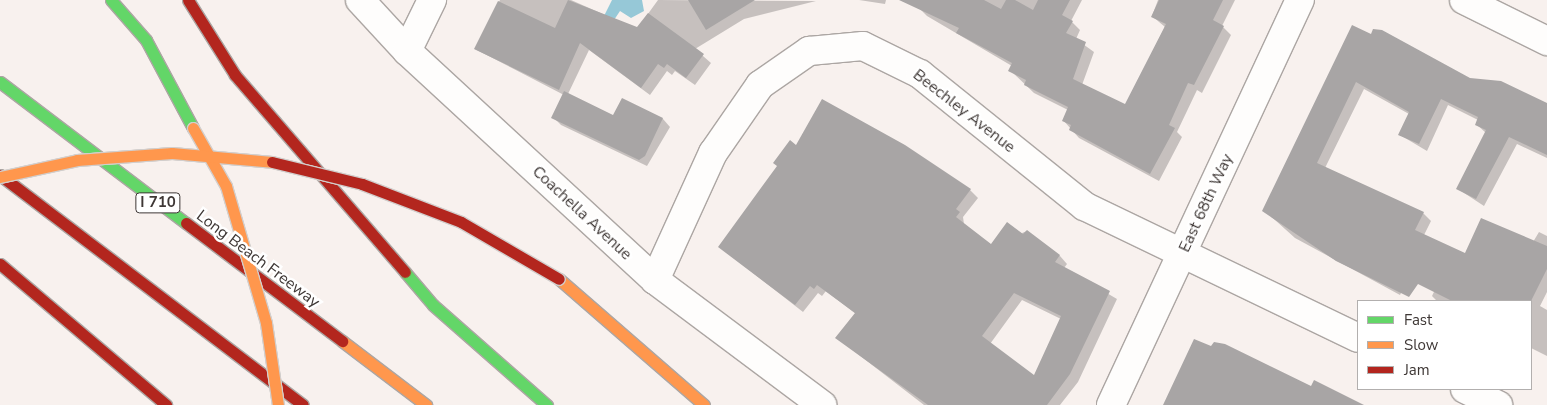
<!DOCTYPE html>
<style>
body{margin:0}
#map{position:relative;width:1547px;height:405px;overflow:hidden;background:#f8f1ee;font-family:"Nunito Sans",sans-serif}
div>[style]{position:absolute}
.water>*{inset:0;background:#96c8d7}
.shadow>*{inset:0;background:#0003}
.building>*{inset:0;background:#a8a5a5}
.roads{filter:drop-shadow(1px 0 #aca6a3) drop-shadow(-1px 0 #aca6a3) drop-shadow(0 1px #aca6a3) drop-shadow(0 -1px #aca6a3)}
.street>*{height:28px;margin:-14px;padding:0 14px;transform-origin:14px;border-radius:14px;background:#fefdfc}
.fast>*{height:11px;margin:-5.5px;padding:0 5.5px;transform-origin:5.5px;border-radius:5.5px;background:#63d668}
.slow>*{height:11px;margin:-5.5px;padding:0 5.5px;transform-origin:5.5px;border-radius:5.5px;background:#ff974d}
.jam>*{height:11px;margin:-5.5px;padding:0 5.5px;transform-origin:5.5px;border-radius:5.5px;background:#b3261e}
.bridges{filter:drop-shadow(1px 0 #d2cecc) drop-shadow(-1px 0 #d2cecc) drop-shadow(0 1px #d2cecc) drop-shadow(0 -1px #d2cecc)}
.slow-bridge>*{height:11px;margin:-5.5px;padding:0 5.5px;transform-origin:5.5px;border-radius:5.5px;background:#ff974d}
.jam-bridge>*{height:11px;margin:-5.5px;padding:0 5.5px;transform-origin:5.5px;border-radius:5.5px;background:#b3261e}
span{translate:-50% -50%;white-space:nowrap;text-align:center;line-height:1.15;-webkit-text-stroke:5px #fff;paint-order:stroke}
.shield-label span{padding:1px 4px;background:#fff;border:1px solid;border-radius:4px;-webkit-text-stroke-width:0}
.shield-label{font-size:15px;color:#3e3735;font-weight:700}
.street-label{font-size:16px;color:#3e3735}
.legend{position:absolute;left:1357px;top:300px;width:175px;height:90px;box-sizing:border-box;background:#fff;border:1px solid #b2afae;margin:0;padding:6px 9px;list-style:none;font-size:15px;color:#3e3735}
.legend li{display:flex;align-items:center;gap:10px;height:25px}
.legend b{width:25px;border:1px solid #b2afae}
</style>
<div id="map">
<div class="water">
<div style="clip-path:polygon(612px 0,642px 0,644px 11px,631px 18px,620px 11px,612px 23px,603px 18px)"></div>
</div>
<div class="shadow">
<div style="clip-path:polygon(500px 0,571px 0,637px 29px,658px 0,816px 1px,744px 19px,695px 49px,711px 63px,695px 85px,675px 71px,672px 75px,667px 71px,650px 95px,589px 50px,568px 94px,614px 117px,622px 99px,663px 119px,670px 127px,647px 166px,561px 125px,553px 117px,564px 95px,475px 49px)"></div>
<div style="clip-path:polygon(859px 0,886px 0,885px 4px)"></div>
<div style="clip-path:polygon(923px 0,1082px 0,1071px 21px,1080px 30px,1076px 39px,1094px 52px,1082px 85px,1125px 106px,1165px 27px,1152px 16px,1158px 0,1235px 0,1222px 26px,1231px 35px,1202px 93px,1197px 90px,1177px 132px,1182px 137px,1159px 181px,1079px 138px,1063px 120px,1068px 110px,1034px 93px,1010px 70px,1012px 66px,927px 16px,919px 8px)"></div>
<div style="clip-path:polygon(1352px 27px,1470px 79px,1547px 106px,1547px 158px,1517px 144px,1484px 206px,1458px 189px,1486px 133px,1476px 124px,1478px 120px,1448px 105px,1427px 151px,1400px 135px,1409px 114px,1364px 89px,1325px 168px,1423px 213px,1431px 221px,1424px 235px,1466px 255px,1533px 242px,1539px 232px,1547px 236px,1547px 292px,1540px 306px,1547px 310px,1547px 356px,1531px 348px,1531px 301px,1437px 301px,1432px 296px,1443px 273px,1418px 260px,1400px 295px,1295px 238px,1264px 210px)"></div>
<div style="clip-path:polygon(evenodd,863px 123px,970px 190px,978px 198px,963px 217px,964px 224px,991px 246px,1027px 231px,1060px 256px,1067px 264px,1064px 268px,1117px 299px,1078px 382px,1060px 405px,924px 405px,837px 338px,856px 314px,826px 291px,822px 296px,818px 293px,803px 312px,720px 247px,797px 147px,863px 123px,1022px 300px,1061px 319px,1034px 377px,990px 344px,1022px 300px)"></div>
</div>
<div class="building">
<div style="clip-path:polygon(568px 0,637px 27px,648px 13px,704px 54px,686px 78px,667px 64px,664px 68px,658px 64px,641px 88px,580px 43px,559px 90px,474px 49px,498px 1px,555px 28px)"></div>
<div style="clip-path:polygon(688px 0,755px 0,706px 30px)"></div>
<div style="clip-path:polygon(899px 0,984px 0,1001px 9px,1006px 0,1015px 0,1033px 10px,1038px 0,1070px 0,1062px 15px,1073px 21px,1066px 33px,1086px 42px,1073px 79px,1125px 104px,1166px 24px,1151px 17px,1159px 0,1223px 0,1213px 20px,1224px 26px,1194px 85px,1188px 83px,1169px 125px,1175px 128px,1150px 174px,1069px 130px,1071px 125px,1062px 121px,1068px 107px,1024px 85px,1026px 80px,1008px 71px,1012px 63px,956px 33px,959px 28px)"></div>
<div style="clip-path:polygon(1352px 25px,1371px 34px,1373px 29px,1382px 30px,1470px 78px,1501px 81px,1547px 103px,1547px 155px,1509px 137px,1476px 199px,1456px 189px,1486px 130px,1475px 125px,1478px 117px,1441px 99px,1419px 144px,1398px 135px,1409px 112px,1356px 82px,1317px 163px,1424px 212px,1415px 230px,1465px 253px,1481px 218px,1547px 246px,1547px 269px,1531px 301px,1452px 301px,1418px 284px,1409px 297px,1336px 261px,1262px 211px)"></div>
<div style="clip-path:polygon(564px 91px,613px 115px,622px 98px,663px 118px,645px 156px,639px 160px,551px 118px)"></div>
<div style="clip-path:polygon(evenodd,822px 99px,905px 145px,971px 189px,956px 209px,960px 212px,956px 217px,991px 244px,1007px 222px,1023px 234px,1027px 230px,1060px 255px,1055px 262px,1110px 291px,1070px 374px,1047px 405px,928px 405px,835px 338px,855px 313px,817px 285px,814px 289px,810px 286px,795px 305px,718px 247px,777px 166px,773px 163px,790px 140px,796px 145px,822px 99px,1014px 293px,1061px 316px,1034px 375px,982px 336px,1014px 293px)"></div>
<div style="clip-path:polygon(1194px 339px,1211px 346px,1214px 342px,1225px 344px,1311px 386px,1314px 380px,1364px 405px,1163px 405px)"></div>
</div>
<div class="roads">
<div class="street">
<div style="left:360px;top:0;width:69px;rotate:47.3deg"></div>
<div style="left:407px;top:51px;width:338px;rotate:42.7deg"></div>
<div style="left:655px;top:280px;width:209px;rotate:36.8deg"></div>
<div style="left:1464px;top:0;width:93px;rotate:26.3deg"></div>
<div style="left:407px;top:51px;width:57px;rotate:-63.9deg"></div>
<div style="left:655px;top:280px;width:140px;rotate:-65.5deg"></div>
<div style="left:713px;top:153px;width:83px;rotate:-55.3deg"></div>
<div style="left:760px;top:85px;width:60px;rotate:-34.8deg"></div>
<div style="left:809px;top:51px;width:54px;rotate:-5.3deg"></div>
<div style="left:863px;top:46px;width:64px;rotate:26.2deg"></div>
<div style="left:920px;top:74px;width:211px;rotate:38.8deg"></div>
<div style="left:1084px;top:206px;width:304px;rotate:25.7deg"></div>
<div style="left:1465px;top:389px;width:37px;rotate:26deg"></div>
<div style="left:1111px;top:405px;width:447px;rotate:-65deg"></div>
</div>
<div class="fast">
<div style="left:111px;top:0;width:53px;rotate:48.8deg"></div>
<div style="left:146px;top:40px;width:100px;rotate:61.9deg"></div>
<div style="left:0;top:82px;width:233px;rotate:37.2deg"></div>
<div style="left:405px;top:272px;width:43px;rotate:49.7deg"></div>
<div style="left:433px;top:305px;width:152px;rotate:41.3deg"></div>
</div>
<div class="slow">
<div style="left:559px;top:279px;width:192px;rotate:41deg"></div>
<div style="left:342px;top:341px;width:106px;rotate:37.3deg"></div>
</div>
<div class="jam">
<div style="left:188px;top:0;width:89px;rotate:57.9deg"></div>
<div style="left:235px;top:75px;width:260px;rotate:49.2deg"></div>
<div style="left:0;top:175px;width:380px;rotate:37.2deg"></div>
<div style="left:186px;top:223px;width:196px;rotate:37.1deg"></div>
<div style="left:0;top:264px;width:218px;rotate:40.3deg"></div>
</div>
</div>
<div class="bridges">
<div class="slow-bridge">
<div style="left:193px;top:128px;width:67px;rotate:60.4deg"></div>
<div style="left:226px;top:186px;width:143px;rotate:73.7deg"></div>
<div style="left:266px;top:323px;width:83px;rotate:81.7deg"></div>
<div style="left:0;top:177px;width:79px;rotate:-12.4deg"></div>
<div style="left:77px;top:160px;width:95px;rotate:-4.2deg"></div>
<div style="left:172px;top:153px;width:100px;rotate:5.1deg"></div>
</div>
<div class="jam-bridge">
<div style="left:272px;top:162px;width:93px;rotate:13.7deg"></div>
<div style="left:362px;top:184px;width:106px;rotate:21deg"></div>
<div style="left:461px;top:222px;width:113px;rotate:30.2deg"></div>
</div>
</div>
<div class="shield-label">
<span style="left:158px;top:203px">I 710</span>
</div>
<div class="street-label">
<span style="left:964px;top:111px;rotate:38deg">Beechley Avenue</span>
<span style="left:1206px;top:203px;rotate:-65deg">East 68th Way</span>
<span style="left:582px;top:213px;rotate:43deg">Coachella Avenue</span>
<span style="left:258px;top:259px;rotate:37deg">Long Beach Freeway</span>
</div>
<ul class="legend">
<li><b style="height:6px;background:#63d668"></b>Fast</li>
<li><b style="height:6px;background:#ff974d"></b>Slow</li>
<li><b style="height:6px;background:#b3261e"></b>Jam</li>
</ul>
</div>
